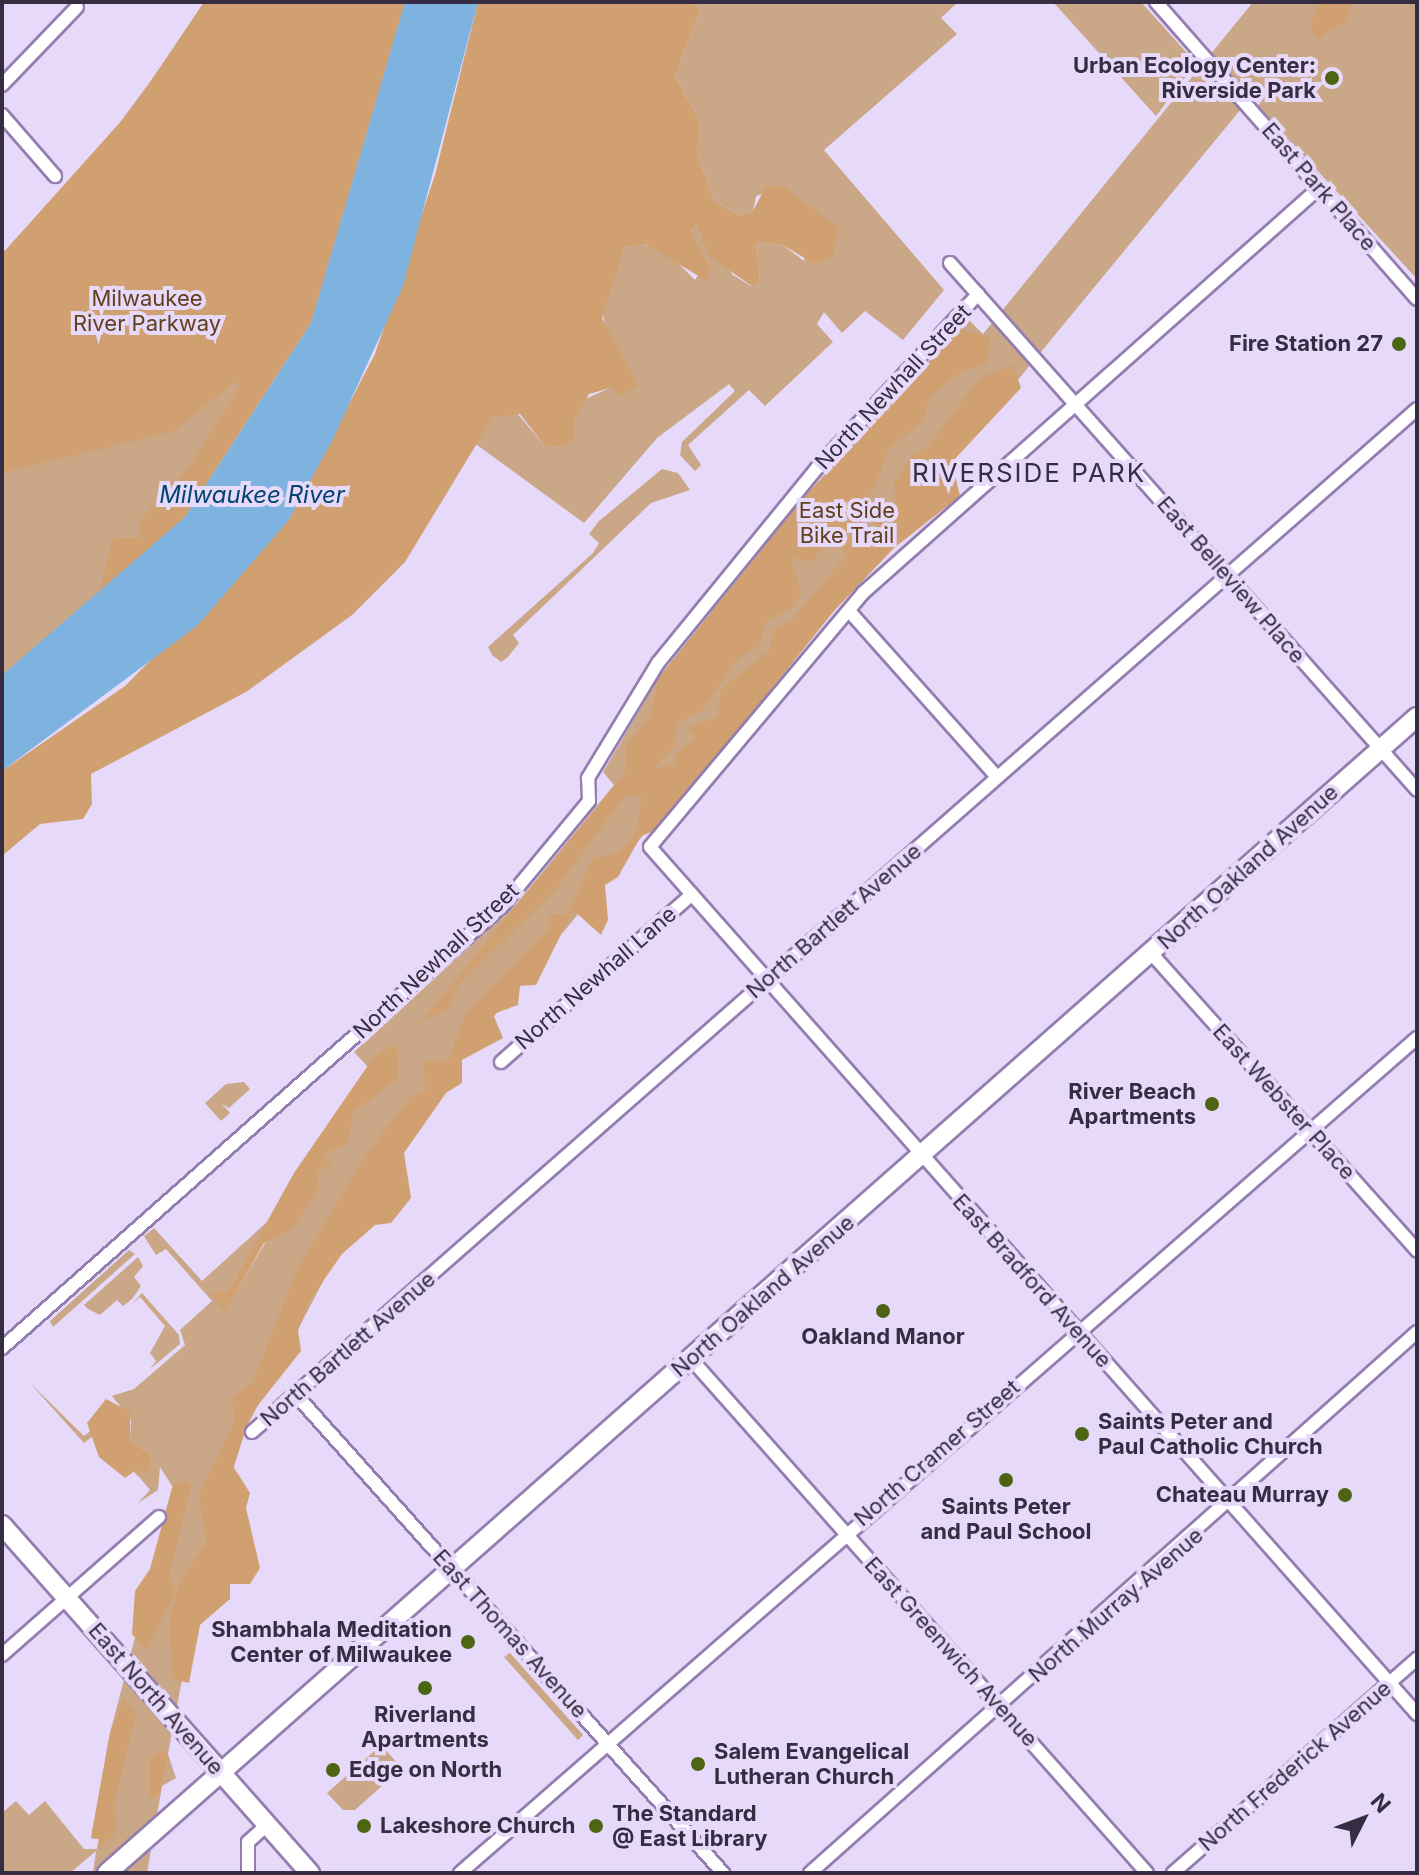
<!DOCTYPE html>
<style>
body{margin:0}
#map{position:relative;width:1419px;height:1875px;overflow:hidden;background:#e7d9fa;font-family:Inter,sans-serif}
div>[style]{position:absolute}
.green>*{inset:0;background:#caa787}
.forest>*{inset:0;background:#d1a071}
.water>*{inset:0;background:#7eb3e0}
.roads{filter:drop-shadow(2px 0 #947daf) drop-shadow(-2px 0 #947daf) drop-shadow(0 2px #947daf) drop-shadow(0 -2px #947daf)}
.street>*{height:12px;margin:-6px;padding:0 6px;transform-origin:6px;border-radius:6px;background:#fff}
.secondary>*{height:18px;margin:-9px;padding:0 9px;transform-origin:9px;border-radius:9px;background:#fff}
.dots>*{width:22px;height:22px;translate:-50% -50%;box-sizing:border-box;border:4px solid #e7d9fa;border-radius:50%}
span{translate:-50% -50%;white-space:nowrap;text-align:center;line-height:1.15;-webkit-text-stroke:8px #e7d9fa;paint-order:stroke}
.poi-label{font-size:22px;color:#372d42;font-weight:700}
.right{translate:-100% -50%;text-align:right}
.left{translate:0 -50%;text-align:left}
.street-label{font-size:22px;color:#372d42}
.park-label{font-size:22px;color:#62401c}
.water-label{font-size:24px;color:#03456f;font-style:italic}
.quarter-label{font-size:26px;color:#372d42;letter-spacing:2px}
.frame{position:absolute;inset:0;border:4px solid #372d42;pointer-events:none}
.north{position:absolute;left:1323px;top:1779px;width:80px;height:80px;-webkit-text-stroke:6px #e7d9fa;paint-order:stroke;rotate:48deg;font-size:22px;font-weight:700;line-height:32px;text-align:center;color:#372d42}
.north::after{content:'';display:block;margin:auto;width:28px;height:36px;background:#372d42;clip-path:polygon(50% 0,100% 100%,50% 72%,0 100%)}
</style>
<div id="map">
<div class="green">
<div style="clip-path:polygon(405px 2px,311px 323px,154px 543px,92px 604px,2px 675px,2px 254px,107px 140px,183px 37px)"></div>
<div style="clip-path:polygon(692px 2px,958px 2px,941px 18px,957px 34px,824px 150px,944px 290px,903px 340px,865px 311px,842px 333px,824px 312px,817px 324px,833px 342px,765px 406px,749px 390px,688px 445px,701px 465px,695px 471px,680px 455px,682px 442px,735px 391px,729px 384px,657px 438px,584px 523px,473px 442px,493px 417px,516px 412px,544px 445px,562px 448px,583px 400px,610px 388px,627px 365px,610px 343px,601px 308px,624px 247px,641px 243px,670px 255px,695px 280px,706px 262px,691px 231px,697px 224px,733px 275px,751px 286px,760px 281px,756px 242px,783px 245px,804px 261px,809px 211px,784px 187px,756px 196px,753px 211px,741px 216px,714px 201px,697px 154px,701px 123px,675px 76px,700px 10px)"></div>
<div style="clip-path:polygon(1053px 2px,1141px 2px,1196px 63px,1156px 116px)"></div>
<div style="clip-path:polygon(1253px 2px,1417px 2px,1417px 279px,1258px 106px,1266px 94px,1255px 92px,407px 1122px,246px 1428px,203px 1568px,168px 1754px,176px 1778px,162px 1786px,147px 1873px,93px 1873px,96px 1851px,70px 1873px,2px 1873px,2px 1813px,16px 1801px,29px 1815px,45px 1801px,84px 1849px,97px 1849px,99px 1839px,91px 1838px,110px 1733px,174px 1489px,160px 1467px,158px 1490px,138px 1503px,150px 1490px,140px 1478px,96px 1434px,84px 1443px,29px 1382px,84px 1436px,99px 1424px,148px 1475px,152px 1456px,130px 1440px,131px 1420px,112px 1396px,134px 1389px,185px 1345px,180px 1330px,212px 1301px,166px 1249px,156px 1255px,144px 1236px,154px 1228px,202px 1281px,268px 1221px,229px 1290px,212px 1293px,225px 1311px,332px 1129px,398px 1051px,386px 1049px,369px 1068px,354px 1052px,517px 903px,614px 785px,603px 772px,659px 677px,805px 496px,968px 319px,983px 334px)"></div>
<div style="clip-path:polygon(662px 469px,678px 473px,690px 490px,651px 503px,513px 635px,519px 643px,508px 657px,501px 662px,492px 655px,488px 647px,593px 553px,599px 543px,589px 534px,599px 521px)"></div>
<div style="clip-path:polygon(244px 1082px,250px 1089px,229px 1108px,222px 1104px,230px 1113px,221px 1121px,205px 1103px,226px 1084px)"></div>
<div style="clip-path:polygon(129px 1250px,135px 1254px,53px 1327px,50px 1321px)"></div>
<div style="clip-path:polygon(138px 1257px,143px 1266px,134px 1277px,141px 1286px,132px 1299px,123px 1306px,117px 1300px,100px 1315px,88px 1309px,84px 1305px)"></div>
<div style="clip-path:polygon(142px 1293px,179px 1335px,180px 1344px,150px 1369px,156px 1361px,150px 1353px,165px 1326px,140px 1297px,132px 1304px)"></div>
<div style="clip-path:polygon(510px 1653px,583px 1735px,578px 1740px,504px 1657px)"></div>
<div style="clip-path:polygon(381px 1745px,402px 1768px,355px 1810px,343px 1810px,327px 1793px)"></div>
</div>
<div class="forest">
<div style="clip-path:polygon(204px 2px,405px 2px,311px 323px,185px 517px,98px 598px,113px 538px,138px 538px,141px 519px,189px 467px,240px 386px,236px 381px,174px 431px,2px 473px,2px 254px,132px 109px)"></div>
<div style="clip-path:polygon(478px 2px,692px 2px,700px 10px,675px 76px,701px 123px,697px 154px,714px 201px,741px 216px,753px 211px,766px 186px,785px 187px,838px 228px,833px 255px,816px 265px,783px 245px,756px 242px,760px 281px,752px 286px,710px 257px,697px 224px,691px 231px,710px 269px,707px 281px,645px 244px,624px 247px,602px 318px,638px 385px,621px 396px,610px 388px,589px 394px,574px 421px,574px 439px,562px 448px,544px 445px,520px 414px,493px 417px,405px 562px,352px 615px,246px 692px,91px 774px,92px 804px,83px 819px,40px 824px,2px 856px,2px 771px,125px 686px,288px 521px,375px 354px,435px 175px)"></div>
<div style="clip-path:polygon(1320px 2px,1351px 2px,1346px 21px,1317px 39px,1310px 25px)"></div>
<div style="clip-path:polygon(959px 329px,990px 337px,987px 364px,959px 373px,930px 397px,923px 420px,888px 450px,874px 489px,838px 540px,821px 547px,814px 561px,791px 558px,801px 593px,791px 609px,766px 621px,759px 645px,735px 661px,703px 710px,677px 723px,675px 745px,654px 768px,676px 765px,675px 755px,695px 739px,687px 727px,718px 717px,721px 689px,769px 651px,774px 629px,791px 621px,846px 556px,843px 546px,852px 533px,878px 538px,875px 513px,897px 507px,894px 484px,911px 456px,927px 447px,980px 378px,1013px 365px,1021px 388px,952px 462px,960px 496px,894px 548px,834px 611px,659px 829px,641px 836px,618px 877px,605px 885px,608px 920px,601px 935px,573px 910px,536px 985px,520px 986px,518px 1005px,493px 1014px,503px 1038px,462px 1060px,462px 1083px,446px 1093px,404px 1153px,411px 1198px,391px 1223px,375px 1225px,342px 1254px,310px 1300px,298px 1330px,301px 1351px,251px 1414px,233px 1466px,250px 1493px,246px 1508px,260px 1568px,250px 1584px,230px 1584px,230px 1599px,200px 1625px,189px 1683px,173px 1679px,169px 1622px,179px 1582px,206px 1543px,199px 1495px,235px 1420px,232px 1398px,253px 1382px,298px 1267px,367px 1153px,411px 1096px,425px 1091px,424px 1061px,448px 1061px,466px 1013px,548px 930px,550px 914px,567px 914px,593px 858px,616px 854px,636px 834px,642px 796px,625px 796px,555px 890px,458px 986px,448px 1009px,420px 1023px,625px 773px,626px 745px,650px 716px,659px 677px,805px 496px)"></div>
<div style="clip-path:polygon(390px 1046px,397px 1047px,398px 1078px,353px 1113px,348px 1143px,324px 1154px,331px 1164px,317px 1172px,319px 1187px,293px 1228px,264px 1243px,225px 1312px,211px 1293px,229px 1290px,294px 1173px,373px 1058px)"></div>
<div style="clip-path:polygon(106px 1399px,130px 1412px,130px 1440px,152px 1456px,148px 1475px,136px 1470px,125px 1478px,99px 1457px,87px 1423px)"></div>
<div style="clip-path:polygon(184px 1481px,191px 1486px,169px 1576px,176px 1592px,146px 1650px,132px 1634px,135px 1591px,150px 1569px,173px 1484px)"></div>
<div style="clip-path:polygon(124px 1699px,136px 1713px,115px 1800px,116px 1833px,97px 1850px,99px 1839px,91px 1838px,110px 1733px)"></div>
<div style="clip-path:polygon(163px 1749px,168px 1755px,160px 1794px,149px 1800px,150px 1760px)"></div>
</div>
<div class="water">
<div style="clip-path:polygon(405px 2px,478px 2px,403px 286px,332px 441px,288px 521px,197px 626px,2px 771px,2px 675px,185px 517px,311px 323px)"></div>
</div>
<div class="roads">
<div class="street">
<div style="left:1156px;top:2px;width:395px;rotate:48.7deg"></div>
<div style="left:2px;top:85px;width:108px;rotate:-46.1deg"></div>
<div style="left:2px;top:115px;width:81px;rotate:49deg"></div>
<div style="left:1319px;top:188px;width:610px;rotate:138.39deg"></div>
<div style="left:863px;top:593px;width:331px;rotate:130deg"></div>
<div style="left:650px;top:847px;width:1158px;rotate:48.5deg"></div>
<div style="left:950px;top:263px;width:704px;rotate:48.45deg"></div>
<div style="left:850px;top:612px;width:221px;rotate:48.3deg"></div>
<div style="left:1151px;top:953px;width:399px;rotate:48.2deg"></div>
<div style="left:501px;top:1062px;width:254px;rotate:-41.3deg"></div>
<div style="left:2px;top:1348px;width:669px;rotate:-41.48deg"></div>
<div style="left:503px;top:905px;width:135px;rotate:-50.4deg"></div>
<div style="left:589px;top:801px;width:23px;rotate:-92deg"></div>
<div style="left:588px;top:778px;width:135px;rotate:-58.7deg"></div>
<div style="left:658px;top:663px;width:252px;rotate:-50.8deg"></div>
<div style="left:817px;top:468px;width:237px;rotate:-47.2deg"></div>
<div style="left:691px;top:1359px;width:687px;rotate:48.42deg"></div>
<div style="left:297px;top:1396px;width:640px;rotate:48.23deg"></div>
<div style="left:252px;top:1432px;width:1550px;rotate:-41.29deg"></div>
<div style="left:2px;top:1655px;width:209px;rotate:-41.3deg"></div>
<div style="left:248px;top:1873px;width:31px;rotate:-90deg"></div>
<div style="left:248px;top:1842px;width:25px;rotate:-42deg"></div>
<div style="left:460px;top:1873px;width:1270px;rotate:-41.11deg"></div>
<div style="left:810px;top:1873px;width:813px;rotate:-41.71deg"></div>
<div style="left:1173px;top:1873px;width:325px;rotate:-41.3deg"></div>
</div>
<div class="secondary">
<div style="left:2px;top:1525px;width:465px;rotate:48.5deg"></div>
<div style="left:107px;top:1873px;width:1747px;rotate:-41.43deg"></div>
</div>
</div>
<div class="dots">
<div style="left:1332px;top:78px;background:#4d6513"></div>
<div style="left:1399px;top:344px;background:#4d6513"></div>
<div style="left:1212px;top:1104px;background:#4d6513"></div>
<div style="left:883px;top:1311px;background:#4d6513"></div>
<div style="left:1082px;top:1434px;background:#4d6513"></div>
<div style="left:1006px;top:1480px;background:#4d6513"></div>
<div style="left:1345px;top:1495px;background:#4d6513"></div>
<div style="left:468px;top:1642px;background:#4d6513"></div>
<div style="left:425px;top:1688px;background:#4d6513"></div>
<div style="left:698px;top:1764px;background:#4d6513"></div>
<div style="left:333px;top:1770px;background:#4d6513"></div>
<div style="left:364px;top:1826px;background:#4d6513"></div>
<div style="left:596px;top:1826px;background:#4d6513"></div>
</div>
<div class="poi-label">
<span class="right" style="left:1316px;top:78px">Urban Ecology Center:<br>Riverside Park</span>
<span class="right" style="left:1383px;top:344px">Fire Station 27</span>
<span class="right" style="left:1196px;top:1104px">River Beach<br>Apartments</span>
<span style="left:883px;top:1337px">Oakland Manor</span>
<span class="left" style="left:1098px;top:1434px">Saints Peter and<br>Paul Catholic Church</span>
<span class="right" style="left:1329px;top:1495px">Chateau Murray</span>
<span style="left:1006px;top:1519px">Saints Peter<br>and Paul School</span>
<span class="right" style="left:452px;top:1642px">Shambhala Meditation<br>Center of Milwaukee</span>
<span style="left:425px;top:1727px">Riverland<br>Apartments</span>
<span class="left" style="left:714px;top:1764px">Salem Evangelical<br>Lutheran Church</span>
<span class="left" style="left:349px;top:1770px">Edge on North</span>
<span class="left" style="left:612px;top:1826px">The Standard<br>@ East Library</span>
<span class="left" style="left:380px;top:1826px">Lakeshore Church</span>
</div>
<div class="street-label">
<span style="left:1319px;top:187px;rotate:49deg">East Park Place</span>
<span style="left:893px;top:387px;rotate:-47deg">North Newhall Street</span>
<span style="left:1231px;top:580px;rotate:49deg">East Belleview Place</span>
<span style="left:1248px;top:867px;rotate:-42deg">North Oakland Avenue</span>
<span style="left:834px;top:921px;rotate:-41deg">North Bartlett Avenue</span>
<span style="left:436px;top:961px;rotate:-43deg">North Newhall Street</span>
<span style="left:596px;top:978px;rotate:-41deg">North Newhall Lane</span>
<span style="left:1284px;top:1102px;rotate:48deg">East Webster Place</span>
<span style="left:1032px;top:1281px;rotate:48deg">East Bradford Avenue</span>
<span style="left:763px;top:1296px;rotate:-41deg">North Oakland Avenue</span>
<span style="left:348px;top:1349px;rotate:-41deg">North Bartlett Avenue</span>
<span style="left:937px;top:1453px;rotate:-41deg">North Cramer Street</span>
<span style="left:1116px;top:1605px;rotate:-41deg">North Murray Avenue</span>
<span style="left:510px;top:1634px;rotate:48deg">East Thomas Avenue</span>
<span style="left:951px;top:1652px;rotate:48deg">East Greenwich Avenue</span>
<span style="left:156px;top:1699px;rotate:49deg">East North Avenue</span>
<span style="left:1295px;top:1766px;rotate:-41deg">North Frederick Avenue</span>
</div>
<div class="park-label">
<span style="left:147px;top:311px">Milwaukee<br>River Parkway</span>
<span style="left:847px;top:523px">East Side<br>Bike Trail</span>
</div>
<div class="water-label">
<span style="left:252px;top:495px">Milwaukee River</span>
</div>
<div class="quarter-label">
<span style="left:1029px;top:473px">RIVERSIDE PARK</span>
</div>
<div class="frame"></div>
<div class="north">N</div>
</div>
